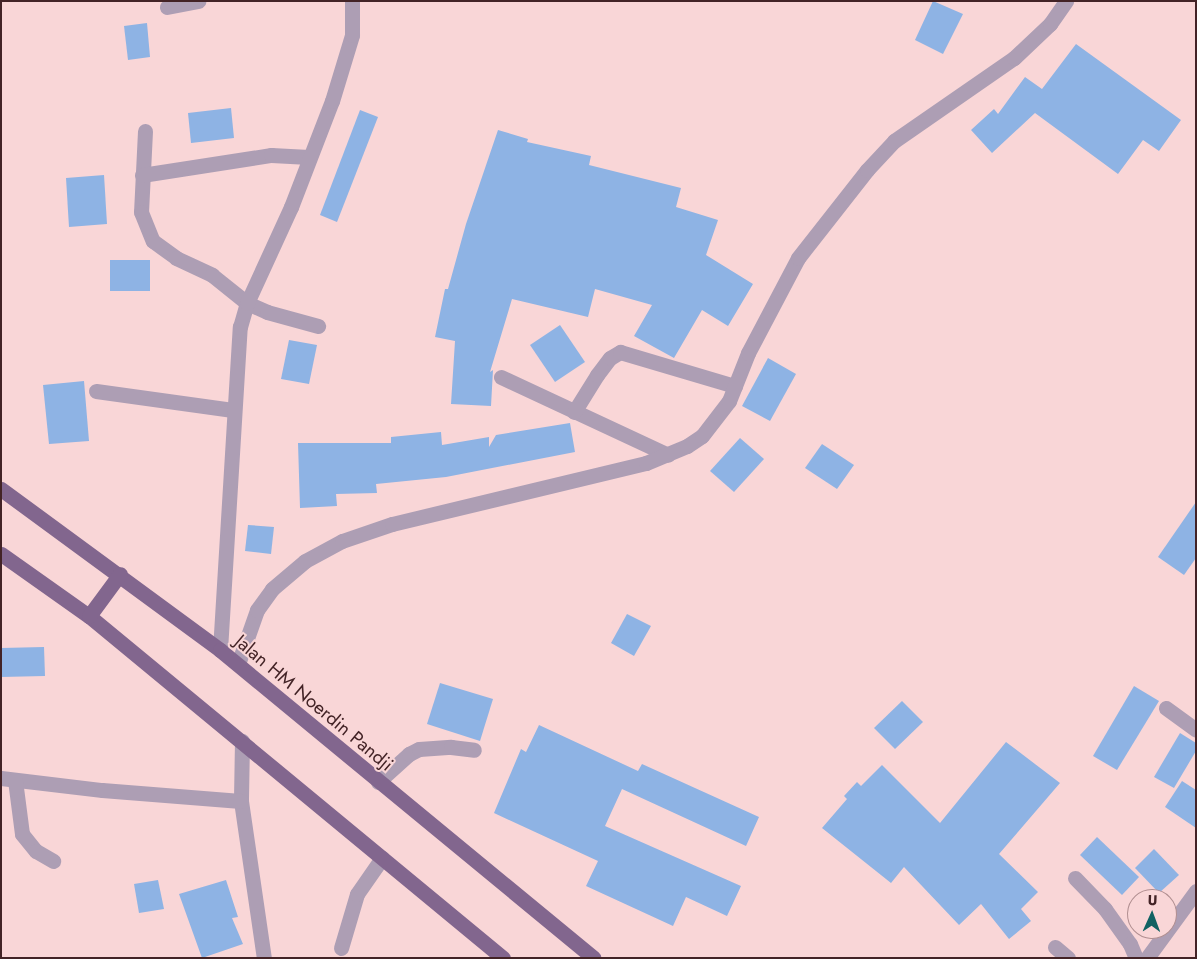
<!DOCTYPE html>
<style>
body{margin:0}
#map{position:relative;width:1197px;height:959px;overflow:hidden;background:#f9d6d7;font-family:Jost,sans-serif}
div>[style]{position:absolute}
.building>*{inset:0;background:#8eb3e4}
.minor>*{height:15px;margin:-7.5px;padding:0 7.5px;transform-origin:7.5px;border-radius:7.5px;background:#ad9eb4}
.major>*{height:15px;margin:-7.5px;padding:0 7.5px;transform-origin:7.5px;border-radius:7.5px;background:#82668e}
span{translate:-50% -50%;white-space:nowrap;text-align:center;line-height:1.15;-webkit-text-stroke:4px #f9d6d7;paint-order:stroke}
.street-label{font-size:19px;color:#432326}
.frame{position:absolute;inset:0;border:2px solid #432326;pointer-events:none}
.north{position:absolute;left:1127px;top:889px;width:50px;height:50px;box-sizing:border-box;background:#f9d6d7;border:1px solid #b08e90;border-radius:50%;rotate:2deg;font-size:14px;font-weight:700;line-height:20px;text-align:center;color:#432326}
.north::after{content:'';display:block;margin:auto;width:18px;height:22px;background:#116263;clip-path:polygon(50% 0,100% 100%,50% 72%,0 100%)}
</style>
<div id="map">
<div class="building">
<div style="clip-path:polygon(933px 1px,963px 14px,943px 54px,915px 40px)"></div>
<div style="clip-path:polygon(147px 23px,150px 57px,128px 60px,124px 26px)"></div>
<div style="clip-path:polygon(1076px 44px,1181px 120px,1159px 151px,1143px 140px,1118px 174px,1035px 113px,992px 153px,971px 130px,994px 109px,998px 114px,1025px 77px,1042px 89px)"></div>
<div style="clip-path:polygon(231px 108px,234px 138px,191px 143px,188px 113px)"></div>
<div style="clip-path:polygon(360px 110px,378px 117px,337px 222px,320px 215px)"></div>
<div style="clip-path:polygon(498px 130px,528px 139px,527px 142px,591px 156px,589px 165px,681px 188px,676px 207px,718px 220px,706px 255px,753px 284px,728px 326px,702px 310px,674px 358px,634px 336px,652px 305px,595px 289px,588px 317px,512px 299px,490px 372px,493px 370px,491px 406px,451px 404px,455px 341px,435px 337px,445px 289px,448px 289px,466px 224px)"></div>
<div style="clip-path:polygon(104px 175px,107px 224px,69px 227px,66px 178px)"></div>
<div style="clip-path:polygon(110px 260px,150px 260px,150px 291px,110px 291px)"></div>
<div style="clip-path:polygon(560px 325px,585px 362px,555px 382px,530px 345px)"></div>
<div style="clip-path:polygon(289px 340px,317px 345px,309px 384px,281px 379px)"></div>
<div style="clip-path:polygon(768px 358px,796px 374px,770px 421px,742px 406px)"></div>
<div style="clip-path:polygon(84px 381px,89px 441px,49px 444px,43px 385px)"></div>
<div style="clip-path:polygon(570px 423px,575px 452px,446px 477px,376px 484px,377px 493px,336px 494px,337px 506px,300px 508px,298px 443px,391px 443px,391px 437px,441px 432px,442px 445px,489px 437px,489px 447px,496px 435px)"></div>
<div style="clip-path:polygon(740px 438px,764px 459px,734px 492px,710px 471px)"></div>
<div style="clip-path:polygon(822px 444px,854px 465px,837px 489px,805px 468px)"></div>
<div style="clip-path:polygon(1196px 502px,1196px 558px,1184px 575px,1158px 557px)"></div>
<div style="clip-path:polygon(248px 525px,274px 527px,271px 554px,245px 551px)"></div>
<div style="clip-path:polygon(627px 614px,651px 626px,634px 656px,611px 643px)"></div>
<div style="clip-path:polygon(44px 647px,45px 676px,1px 677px,1px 648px)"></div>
<div style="clip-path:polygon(440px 683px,493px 699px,480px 741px,427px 724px)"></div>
<div style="clip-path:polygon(1134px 686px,1159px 701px,1117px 770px,1093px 756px)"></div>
<div style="clip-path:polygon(902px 701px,923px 722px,895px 749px,874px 728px)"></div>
<div style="clip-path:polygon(539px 725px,638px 771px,642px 764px,759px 817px,746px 846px,622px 789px,605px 826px,741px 886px,727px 916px,686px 897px,673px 926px,586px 886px,598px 861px,494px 813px,521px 749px,526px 752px)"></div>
<div style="clip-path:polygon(1180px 733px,1196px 743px,1196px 751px,1174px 788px,1154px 777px)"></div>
<div style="clip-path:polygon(1006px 742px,1060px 783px,999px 854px,1038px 892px,1021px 909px,1031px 921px,1009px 939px,981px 904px,959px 925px,904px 867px,891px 883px,822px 828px,847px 799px,844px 796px,857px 782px,861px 786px,882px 765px,940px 823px)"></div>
<div style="clip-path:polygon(1182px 781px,1196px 790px,1196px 828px,1165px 807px)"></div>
<div style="clip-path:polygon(1097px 837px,1139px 877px,1122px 895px,1080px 855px)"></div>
<div style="clip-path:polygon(1154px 849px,1179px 875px,1159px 893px,1135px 868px)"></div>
<div style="clip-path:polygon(158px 880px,164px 909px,139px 913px,134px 884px)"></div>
<div style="clip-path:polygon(226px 880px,238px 917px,232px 918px,243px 944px,202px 958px,179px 894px)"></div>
</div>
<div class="minor">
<div style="left:167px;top:7px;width:32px;rotate:-11deg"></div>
<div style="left:145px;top:131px;width:81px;rotate:92.8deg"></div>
<div style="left:141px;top:212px;width:31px;rotate:68deg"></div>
<div style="left:153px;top:241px;width:29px;rotate:36deg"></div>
<div style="left:176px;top:258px;width:40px;rotate:25deg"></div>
<div style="left:212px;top:275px;width:45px;rotate:38.7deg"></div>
<div style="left:247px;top:303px;width:22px;rotate:24deg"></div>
<div style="left:267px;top:312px;width:53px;rotate:15.4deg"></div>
<div style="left:142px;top:175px;width:131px;rotate:-8.8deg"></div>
<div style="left:271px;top:155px;width:38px;rotate:3deg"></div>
<div style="left:501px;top:377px;width:184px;rotate:25deg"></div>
<div style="left:96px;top:391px;width:138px;rotate:7.9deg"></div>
<div style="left:574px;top:412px;width:44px;rotate:-58.1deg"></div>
<div style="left:597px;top:375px;width:21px;rotate:-53deg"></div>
<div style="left:610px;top:358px;width:12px;rotate:-31deg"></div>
<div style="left:620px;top:352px;width:120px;rotate:16.5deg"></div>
<div style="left:220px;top:650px;width:324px;rotate:-86.5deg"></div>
<div style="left:240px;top:327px;width:25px;rotate:-74deg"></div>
<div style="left:247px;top:303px;width:106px;rotate:-65.4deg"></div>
<div style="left:291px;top:207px;width:114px;rotate:-68.9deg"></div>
<div style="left:332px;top:101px;width:69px;rotate:-73.1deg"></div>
<div style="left:352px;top:35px;width:34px;rotate:-90deg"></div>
<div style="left:238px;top:664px;width:57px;rotate:-70.6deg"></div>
<div style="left:257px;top:610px;width:26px;rotate:-54deg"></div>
<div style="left:272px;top:589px;width:43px;rotate:-40.3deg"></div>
<div style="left:305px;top:561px;width:42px;rotate:-28.4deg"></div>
<div style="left:342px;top:541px;width:53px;rotate:-18.8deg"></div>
<div style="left:392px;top:524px;width:261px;rotate:-13.5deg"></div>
<div style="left:646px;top:463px;width:44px;rotate:-22.5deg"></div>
<div style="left:687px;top:446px;width:18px;rotate:-34deg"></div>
<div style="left:702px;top:436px;width:44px;rotate:-52.4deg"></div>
<div style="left:729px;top:401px;width:52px;rotate:-68.4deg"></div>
<div style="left:748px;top:353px;width:107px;rotate:-62.2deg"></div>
<div style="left:798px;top:258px;width:112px;rotate:-51.9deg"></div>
<div style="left:867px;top:170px;width:40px;rotate:-47deg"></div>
<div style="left:894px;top:141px;width:146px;rotate:-34.7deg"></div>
<div style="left:1014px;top:58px;width:50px;rotate:-43.4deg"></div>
<div style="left:1050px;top:24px;width:28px;rotate:-55deg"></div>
<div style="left:1166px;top:708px;width:37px;rotate:36deg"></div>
<div style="left:242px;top:741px;width:60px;rotate:91deg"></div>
<div style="left:241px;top:801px;width:159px;rotate:81.7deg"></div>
<div style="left:1px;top:778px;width:102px;rotate:6.8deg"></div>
<div style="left:102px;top:790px;width:139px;rotate:4.5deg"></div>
<div style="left:15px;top:780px;width:54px;rotate:82.6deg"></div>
<div style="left:22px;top:834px;width:22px;rotate:51deg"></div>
<div style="left:36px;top:851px;width:20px;rotate:30deg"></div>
<div style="left:378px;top:782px;width:42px;rotate:-42.1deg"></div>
<div style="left:409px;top:754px;width:11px;rotate:-27deg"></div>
<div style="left:419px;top:749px;width:32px;rotate:-4deg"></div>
<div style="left:451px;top:747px;width:23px;rotate:7deg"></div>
<div style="left:1075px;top:878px;width:43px;rotate:45.9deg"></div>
<div style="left:1105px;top:909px;width:43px;rotate:54.5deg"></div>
<div style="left:1130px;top:944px;width:15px;rotate:67deg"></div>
<div style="left:1055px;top:947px;width:17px;rotate:40deg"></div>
<div style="left:341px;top:948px;width:56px;rotate:-73.5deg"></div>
<div style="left:357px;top:894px;width:44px;rotate:-55.2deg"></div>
<div style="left:1147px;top:958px;width:83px;rotate:-53.8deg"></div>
</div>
<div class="major">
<div style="left:1px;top:489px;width:272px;rotate:36.3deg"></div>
<div style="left:220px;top:650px;width:484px;rotate:39.5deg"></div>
<div style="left:1px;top:554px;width:108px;rotate:35.2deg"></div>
<div style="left:89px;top:616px;width:537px;rotate:39.56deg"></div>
<div style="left:89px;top:616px;width:52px;rotate:-53.6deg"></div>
</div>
<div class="street-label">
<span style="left:314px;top:703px;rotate:40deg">Jalan HM Noerdin Pandji</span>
</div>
<div class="frame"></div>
<div class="north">U</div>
</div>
